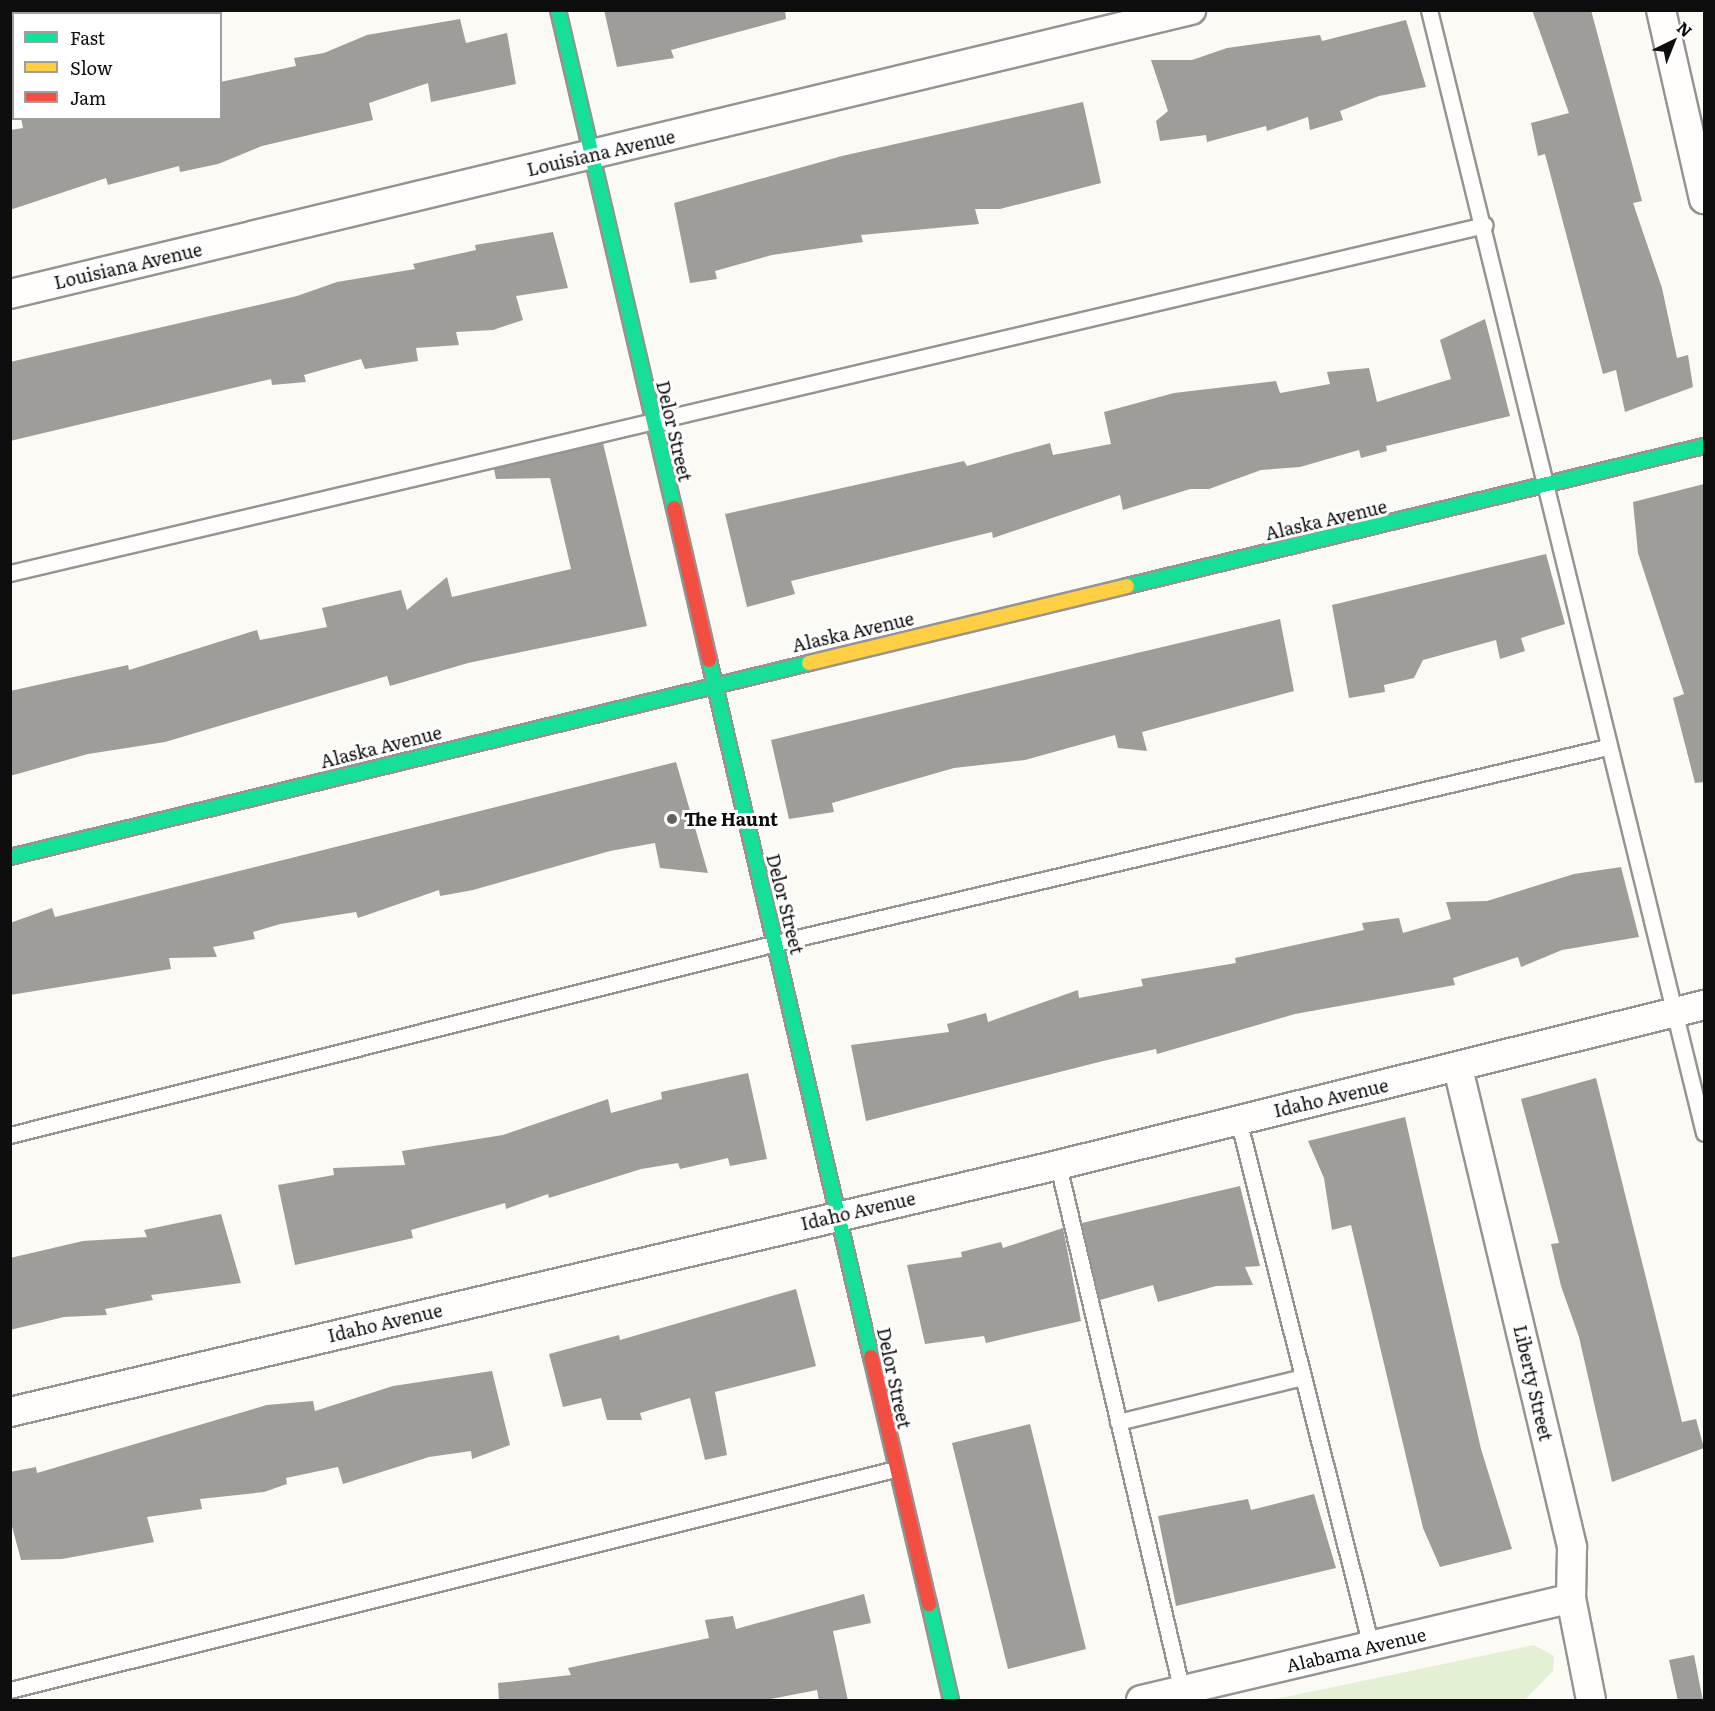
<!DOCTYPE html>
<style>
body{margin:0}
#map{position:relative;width:1715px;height:1711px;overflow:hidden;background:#fcfaf4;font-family:Literata,serif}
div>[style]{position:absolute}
.green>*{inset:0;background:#e3f0d4}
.building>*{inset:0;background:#9f9d99}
.roads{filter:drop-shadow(2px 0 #959492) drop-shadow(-2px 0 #959492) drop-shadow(0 2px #959492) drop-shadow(0 -2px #959492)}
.lane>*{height:15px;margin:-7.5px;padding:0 7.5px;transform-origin:7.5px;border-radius:7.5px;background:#fffefd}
.street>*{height:28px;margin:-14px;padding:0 14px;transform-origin:14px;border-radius:14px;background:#fffefd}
.fast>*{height:14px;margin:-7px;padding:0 7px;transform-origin:7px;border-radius:7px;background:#16e098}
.slow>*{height:14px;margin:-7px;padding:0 7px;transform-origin:7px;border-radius:7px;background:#ffcf43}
.jam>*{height:14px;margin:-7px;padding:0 7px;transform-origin:7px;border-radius:7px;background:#f24e42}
.dots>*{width:16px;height:16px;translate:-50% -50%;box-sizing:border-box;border:3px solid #fff;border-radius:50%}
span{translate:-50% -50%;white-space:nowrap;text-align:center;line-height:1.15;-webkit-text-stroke:6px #fff;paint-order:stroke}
.street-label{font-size:18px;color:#0e0e0e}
.poi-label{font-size:18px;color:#0e0e0e;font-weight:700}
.left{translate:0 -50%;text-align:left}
.frame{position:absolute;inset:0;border:12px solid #0e0e0e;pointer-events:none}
.legend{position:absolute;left:12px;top:12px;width:210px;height:108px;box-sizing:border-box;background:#fff;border:2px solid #9f9f9f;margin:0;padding:8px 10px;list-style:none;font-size:18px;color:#0e0e0e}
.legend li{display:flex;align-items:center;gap:12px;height:30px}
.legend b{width:30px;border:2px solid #9f9f9f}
.north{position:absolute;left:1643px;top:12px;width:60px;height:60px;-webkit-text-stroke:4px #fff;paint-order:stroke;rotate:43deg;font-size:16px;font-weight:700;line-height:24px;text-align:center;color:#0e0e0e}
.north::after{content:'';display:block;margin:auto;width:21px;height:27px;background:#0e0e0e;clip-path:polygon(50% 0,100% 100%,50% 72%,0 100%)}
</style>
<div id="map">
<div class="green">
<div style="clip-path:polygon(1534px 1645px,1554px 1656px,1553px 1671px,1525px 1700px,1271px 1700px)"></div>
</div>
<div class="building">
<div style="clip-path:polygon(604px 10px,785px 10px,786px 19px,671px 50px,674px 58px,617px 67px)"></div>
<div style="clip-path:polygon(1532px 10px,1591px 10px,1642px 201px,1633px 203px,1662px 288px,1677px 358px,1688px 355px,1693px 387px,1625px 412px,1616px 370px,1603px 374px,1545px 154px,1538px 156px,1531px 123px,1569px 113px)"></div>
<div style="clip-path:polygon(460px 19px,466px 43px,507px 33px,516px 84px,431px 102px,428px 83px,369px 103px,373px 120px,262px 146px,218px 164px,180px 172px,179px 166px,108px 185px,106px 178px,10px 210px,10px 130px,23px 128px,21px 118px,220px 118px,220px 82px,296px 66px,294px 58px,324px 53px,367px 35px)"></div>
<div style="clip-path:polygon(1406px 20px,1426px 87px,1379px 96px,1340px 111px,1343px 120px,1310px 130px,1308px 117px,1267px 131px,1266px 126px,1207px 142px,1206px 135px,1160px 141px,1156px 121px,1168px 111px,1151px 60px,1192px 60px,1227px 48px,1320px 35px,1322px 41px)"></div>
<div style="clip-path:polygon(1083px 102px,1101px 183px,1000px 209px,975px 209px,979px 224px,861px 235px,863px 242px,772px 255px,715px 271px,717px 279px,690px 283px,674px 203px,842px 156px)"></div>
<div style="clip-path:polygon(553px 232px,568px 288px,516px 296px,523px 320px,493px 330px,456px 332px,459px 345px,416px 348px,418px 361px,365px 369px,361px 359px,304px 375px,306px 382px,272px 385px,271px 379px,10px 441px,10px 362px,297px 296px,337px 282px,415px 269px,413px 264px,476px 250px,475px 245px)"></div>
<div style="clip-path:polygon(1485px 319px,1510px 416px,1386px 446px,1387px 451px,1361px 458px,1359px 450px,1300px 467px,1261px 470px,1209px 489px,1190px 489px,1123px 510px,1120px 495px,993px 538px,992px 532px,791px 581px,795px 594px,747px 607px,725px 514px,964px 461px,967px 466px,1050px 443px,1053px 455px,1111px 444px,1104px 412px,1174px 393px,1276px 381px,1280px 393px,1330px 384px,1327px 372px,1369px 368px,1377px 402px,1451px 379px,1440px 340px)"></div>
<div style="clip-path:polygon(603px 443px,647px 626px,468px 663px,390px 686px,387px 676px,165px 742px,88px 754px,10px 776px,10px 691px,128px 665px,129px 670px,257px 630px,260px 640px,327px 627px,322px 608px,401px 590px,407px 610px,447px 577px,452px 597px,571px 569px,550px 478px,496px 479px,494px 469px)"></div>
<div style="clip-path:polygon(1704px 484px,1704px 782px,1695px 783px,1673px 698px,1684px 694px,1638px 553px,1633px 502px)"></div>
<div style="clip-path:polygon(1546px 554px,1565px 624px,1521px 638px,1525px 651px,1500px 659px,1496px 640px,1423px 660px,1414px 678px,1384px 685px,1385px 692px,1349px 698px,1332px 605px)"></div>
<div style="clip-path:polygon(1280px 619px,1294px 691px,1142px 732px,1147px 751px,1118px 748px,1115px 735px,1025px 760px,954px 768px,832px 803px,834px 812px,789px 819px,771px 740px)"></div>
<div style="clip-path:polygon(676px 762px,708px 873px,660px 868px,655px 843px,610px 851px,473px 890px,440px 896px,439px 890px,358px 918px,356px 912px,280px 924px,253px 932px,255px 939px,213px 947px,217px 957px,169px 958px,171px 969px,10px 995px,10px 923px,52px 908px,55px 917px)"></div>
<div style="clip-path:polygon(1621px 867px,1639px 937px,1562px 950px,1521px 967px,1518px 957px,1453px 978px,1455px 985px,1295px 1014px,1157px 1054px,1156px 1049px,1103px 1061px,866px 1121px,851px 1045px,949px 1032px,947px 1024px,986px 1013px,988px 1022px,1078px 990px,1079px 998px,1143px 986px,1141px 979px,1236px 963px,1235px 958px,1364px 930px,1362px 923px,1399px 918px,1403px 933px,1451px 919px,1446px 902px,1487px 901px,1574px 874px)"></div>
<div style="clip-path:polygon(748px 1073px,767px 1159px,730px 1166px,728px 1158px,680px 1169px,678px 1163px,641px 1169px,549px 1198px,548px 1194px,506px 1209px,505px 1203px,411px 1230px,413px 1238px,295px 1265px,278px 1185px,334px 1175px,333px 1168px,405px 1165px,402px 1151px,503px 1135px,608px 1099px,611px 1113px,662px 1099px,661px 1092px)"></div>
<div style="clip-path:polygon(1596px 1078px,1682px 1422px,1696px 1419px,1704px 1448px,1612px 1482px,1579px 1337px,1561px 1286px,1551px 1244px,1559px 1243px,1521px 1099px)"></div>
<div style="clip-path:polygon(1405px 1117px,1481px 1449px,1512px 1549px,1440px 1567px,1423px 1528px,1351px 1225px,1332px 1230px,1324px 1178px,1308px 1141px)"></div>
<div style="clip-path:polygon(1240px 1186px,1260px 1266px,1245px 1267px,1253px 1285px,1216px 1286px,1158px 1302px,1153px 1285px,1100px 1300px,1082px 1223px)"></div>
<div style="clip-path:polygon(221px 1214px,241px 1283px,151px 1295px,153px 1300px,105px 1309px,107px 1315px,64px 1317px,10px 1330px,10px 1258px,83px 1241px,147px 1237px,144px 1230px)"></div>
<div style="clip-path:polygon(1063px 1228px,1081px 1321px,986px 1343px,984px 1336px,925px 1344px,907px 1265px,962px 1257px,961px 1252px,1001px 1242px,1003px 1248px)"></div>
<div style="clip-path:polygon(796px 1289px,816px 1366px,715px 1392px,727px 1455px,705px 1460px,690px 1398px,640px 1413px,642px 1420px,607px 1420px,601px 1398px,563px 1407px,549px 1354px,619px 1335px,620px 1340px)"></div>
<div style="clip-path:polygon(492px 1371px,510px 1445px,472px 1459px,471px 1451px,429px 1457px,343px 1484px,338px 1467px,286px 1478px,287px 1484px,264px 1492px,200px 1499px,202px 1509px,147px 1517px,154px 1542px,62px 1559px,21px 1560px,10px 1519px,10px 1472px,36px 1467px,37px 1473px,267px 1405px,313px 1401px,315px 1411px,393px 1386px)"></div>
<div style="clip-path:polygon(1030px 1424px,1086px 1649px,1008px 1669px,952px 1443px)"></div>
<div style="clip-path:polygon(1314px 1494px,1336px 1568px,1176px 1606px,1158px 1516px,1248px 1499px,1251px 1510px)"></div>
<div style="clip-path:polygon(864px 1594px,871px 1623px,833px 1631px,848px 1701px,819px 1701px,817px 1690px,761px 1701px,499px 1701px,498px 1683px,571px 1675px,568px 1668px,709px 1638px,705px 1620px,733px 1616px,736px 1629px)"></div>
<div style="clip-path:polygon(1694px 1655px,1703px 1701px,1678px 1701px,1669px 1660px)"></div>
</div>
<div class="roads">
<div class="lane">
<div style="left:1429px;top:10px;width:1156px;rotate:76.24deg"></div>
<div style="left:16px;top:14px;width:14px;rotate:-17deg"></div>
<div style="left:10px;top:573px;width:1515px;rotate:-13.28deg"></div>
<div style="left:1238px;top:1119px;width:544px;rotate:75.84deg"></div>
<div style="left:10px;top:1135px;width:790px;rotate:-14.07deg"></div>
<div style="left:776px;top:943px;width:854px;rotate:-13.27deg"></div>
<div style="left:1058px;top:1165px;width:540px;rotate:76.74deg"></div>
<div style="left:1118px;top:1422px;width:190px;rotate:-13.7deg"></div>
<div style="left:10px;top:1690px;width:912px;rotate:-14.02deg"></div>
</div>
<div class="street">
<div style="left:1661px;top:10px;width:194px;rotate:77.2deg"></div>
<div style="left:10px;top:294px;width:1215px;rotate:-13.52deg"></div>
<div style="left:1458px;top:1068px;width:493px;rotate:76.6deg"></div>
<div style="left:1572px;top:1548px;width:50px;rotate:91.1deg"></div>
<div style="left:1571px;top:1598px;width:104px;rotate:78.9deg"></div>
<div style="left:10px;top:1412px;width:1077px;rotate:-13.26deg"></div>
<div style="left:1058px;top:1165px;width:666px;rotate:-13.91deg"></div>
<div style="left:1141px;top:1700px;width:442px;rotate:-13.3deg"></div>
</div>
<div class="fast">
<div style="left:558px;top:10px;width:511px;rotate:76.89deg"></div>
<div style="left:1127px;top:586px;width:594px;rotate:-13.64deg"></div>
<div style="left:709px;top:660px;width:716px;rotate:76.92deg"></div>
<div style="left:10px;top:857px;width:822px;rotate:-13.65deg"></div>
<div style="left:929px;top:1604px;width:98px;rotate:77.1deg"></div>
</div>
<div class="slow">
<div style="left:809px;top:663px;width:327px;rotate:-13.6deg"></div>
</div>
<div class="jam">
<div style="left:674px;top:508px;width:156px;rotate:77deg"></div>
<div style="left:871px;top:1357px;width:254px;rotate:76.8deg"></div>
</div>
</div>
<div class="dots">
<div style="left:672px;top:819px;background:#61615e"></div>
</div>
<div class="street-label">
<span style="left:601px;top:153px;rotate:-13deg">Louisiana Avenue</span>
<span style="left:128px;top:266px;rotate:-13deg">Louisiana Avenue</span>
<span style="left:674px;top:431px;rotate:77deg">Delor Street</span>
<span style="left:1326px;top:520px;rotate:-13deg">Alaska Avenue</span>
<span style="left:853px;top:632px;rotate:-13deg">Alaska Avenue</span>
<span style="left:381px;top:747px;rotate:-14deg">Alaska Avenue</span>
<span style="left:785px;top:904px;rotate:76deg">Delor Street</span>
<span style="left:1331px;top:1098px;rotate:-13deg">Idaho Avenue</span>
<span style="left:858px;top:1211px;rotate:-13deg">Idaho Avenue</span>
<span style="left:385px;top:1323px;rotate:-13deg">Idaho Avenue</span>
<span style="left:894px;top:1378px;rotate:78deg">Delor Street</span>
<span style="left:1533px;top:1383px;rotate:77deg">Liberty Street</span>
<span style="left:1356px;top:1650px;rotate:-13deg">Alabama Avenue</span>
</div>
<div class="poi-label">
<span class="left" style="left:684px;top:819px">The Haunt</span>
</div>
<div class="frame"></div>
<ul class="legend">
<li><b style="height:8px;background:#16e098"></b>Fast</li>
<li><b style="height:8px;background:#ffcf43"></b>Slow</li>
<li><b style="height:8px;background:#f24e42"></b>Jam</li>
</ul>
<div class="north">N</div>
</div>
